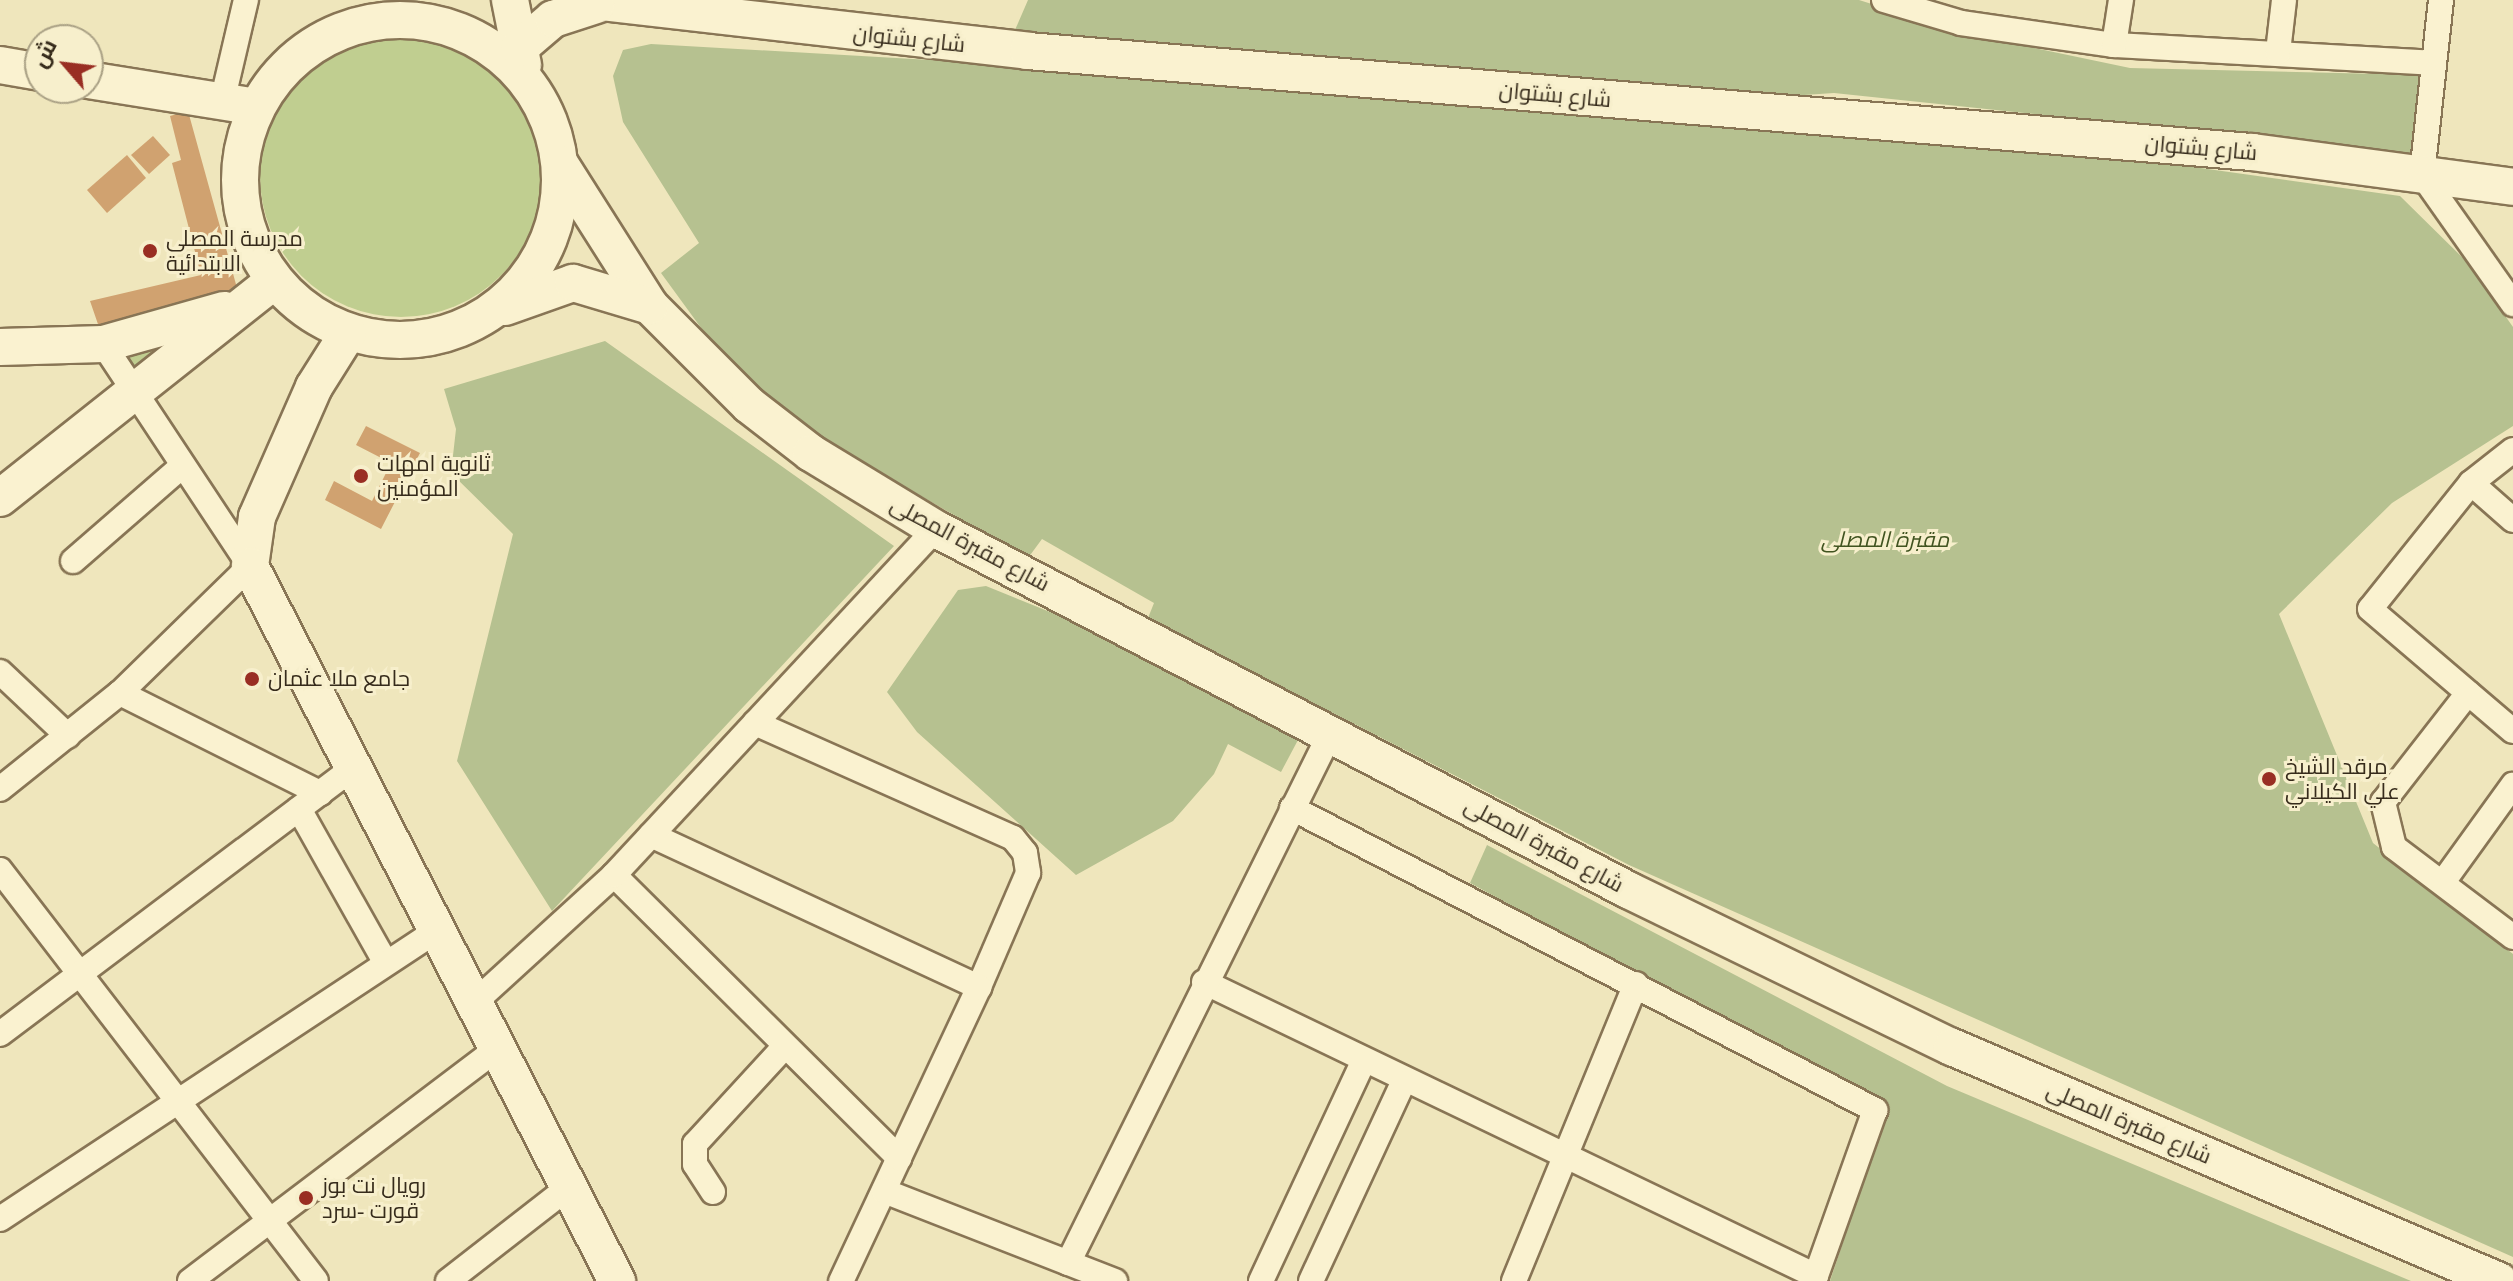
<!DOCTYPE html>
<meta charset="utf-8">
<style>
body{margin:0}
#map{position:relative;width:2513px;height:1281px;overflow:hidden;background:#efe6bc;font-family:"Times New Roman",Cairo,serif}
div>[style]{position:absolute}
.green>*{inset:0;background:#c0ce90}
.round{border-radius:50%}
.cemetery>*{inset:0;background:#b6c190}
.building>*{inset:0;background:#d0a270}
.roads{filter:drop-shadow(2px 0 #887555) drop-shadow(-2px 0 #887555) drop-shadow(0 2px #887555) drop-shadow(0 -2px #887555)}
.street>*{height:24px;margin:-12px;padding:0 12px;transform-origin:12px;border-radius:12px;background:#faf2d0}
.secondary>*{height:36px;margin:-18px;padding:0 18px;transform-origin:18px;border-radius:18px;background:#faf2d0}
.secondary>.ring{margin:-18px;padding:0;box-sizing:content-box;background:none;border:36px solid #faf2d0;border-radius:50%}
.dots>*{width:22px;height:22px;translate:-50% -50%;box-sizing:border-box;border:4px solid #f7efcc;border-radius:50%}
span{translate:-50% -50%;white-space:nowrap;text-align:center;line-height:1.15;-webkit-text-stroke:6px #f7efcc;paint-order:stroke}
.street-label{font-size:22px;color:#362b1b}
.poi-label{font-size:22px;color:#362b1b}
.left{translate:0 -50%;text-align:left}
.park-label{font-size:22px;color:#415420;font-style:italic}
.north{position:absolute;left:24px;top:24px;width:80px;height:80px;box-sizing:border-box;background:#f7efcc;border:2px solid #aaa185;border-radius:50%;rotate:298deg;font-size:22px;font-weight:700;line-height:32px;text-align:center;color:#362b1b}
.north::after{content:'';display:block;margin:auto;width:28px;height:36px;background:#992e23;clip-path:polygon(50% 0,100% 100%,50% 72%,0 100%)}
</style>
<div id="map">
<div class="green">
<div class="round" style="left:260px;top:35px;width:282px;height:282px"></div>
<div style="clip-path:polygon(185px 328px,131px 377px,113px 346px)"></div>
</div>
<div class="cemetery">
<div style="clip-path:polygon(1028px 0,1859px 0,1967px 34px,2130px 68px,2422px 75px,2413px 154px,1834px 93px,1757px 98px,1015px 30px)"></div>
<div style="clip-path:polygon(651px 44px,1000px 64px,2122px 157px,2400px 196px,2468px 263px,2513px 327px,2513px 426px,2392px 503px,2279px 614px,2373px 843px,2513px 954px,2513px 1257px,1629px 865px,1148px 618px,1154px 603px,1042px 539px,1028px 558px,797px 424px,734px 373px,661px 273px,699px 243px,623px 122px,613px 76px,623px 50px)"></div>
<div style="clip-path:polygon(605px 341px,894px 546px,552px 911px,457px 761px,513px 534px,451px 473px,456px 429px,444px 389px)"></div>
<div style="clip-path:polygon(986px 586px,1102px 633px,1298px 740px,1281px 772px,1228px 744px,1214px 774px,1173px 821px,1076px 875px,917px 732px,887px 692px,958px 590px)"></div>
<div style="clip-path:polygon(1487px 845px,1947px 1086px,2411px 1281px,1830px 1281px,1887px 1110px,1470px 883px)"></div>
</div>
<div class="building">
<div style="clip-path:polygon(188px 111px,237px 288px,231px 299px,100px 330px,90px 301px,201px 275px,172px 163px,181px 160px,170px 116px)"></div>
<div style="clip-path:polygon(153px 136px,170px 155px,149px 174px,131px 155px)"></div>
<div style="clip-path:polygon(127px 155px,146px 178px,107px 213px,87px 190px)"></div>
<div style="clip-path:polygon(366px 426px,420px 453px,381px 529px,325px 500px,334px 481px,372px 501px,391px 463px,356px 445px)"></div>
</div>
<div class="roads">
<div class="street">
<div style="left:1884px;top:0;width:80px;rotate:16.6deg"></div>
<div style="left:1961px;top:23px;width:155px;rotate:8.2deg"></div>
<div style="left:2114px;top:45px;width:320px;rotate:3.2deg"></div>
<div style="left:2441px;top:0;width:176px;rotate:96.2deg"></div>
<div style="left:2422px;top:175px;width:158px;rotate:54.8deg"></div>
<div style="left:2114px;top:45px;width:46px;rotate:-81.2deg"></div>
<div style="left:2278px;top:52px;width:52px;rotate:-83.4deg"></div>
<div style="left:222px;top:102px;width:105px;rotate:-76.8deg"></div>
<div style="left:2513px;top:450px;width:53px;rotate:141.8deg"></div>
<div style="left:2471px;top:483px;width:56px;rotate:41.4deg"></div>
<div style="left:2471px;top:483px;width:161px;rotate:128.7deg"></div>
<div style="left:2370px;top:609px;width:188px;rotate:40.5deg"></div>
<div style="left:73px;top:561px;width:143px;rotate:-41deg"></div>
<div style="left:0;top:672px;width:93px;rotate:43.3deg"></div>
<div style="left:120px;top:693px;width:224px;rotate:26.6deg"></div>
<div style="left:2468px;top:693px;width:138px;rotate:127.9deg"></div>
<div style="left:2383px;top:802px;width:46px;rotate:76.3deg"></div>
<div style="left:2394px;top:847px;width:149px;rotate:37.1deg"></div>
<div style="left:755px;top:723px;width:282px;rotate:24deg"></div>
<div style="left:1013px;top:838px;width:19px;rotate:51deg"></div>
<div style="left:1025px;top:853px;width:20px;rotate:81deg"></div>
<div style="left:1028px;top:873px;width:124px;rotate:113.3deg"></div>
<div style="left:979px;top:987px;width:325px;rotate:115.1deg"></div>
<div style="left:0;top:789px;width:154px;rotate:-38.7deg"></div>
<div style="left:120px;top:693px;width:182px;rotate:-44.3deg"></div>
<div style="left:250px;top:566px;width:266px;rotate:-123.5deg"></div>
<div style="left:1292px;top:808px;width:657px;rotate:27.38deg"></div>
<div style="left:1875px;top:1110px;width:182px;rotate:109.6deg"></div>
<div style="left:299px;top:809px;width:173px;rotate:60.6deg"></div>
<div style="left:651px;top:835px;width:362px;rotate:24.9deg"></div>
<div style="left:0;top:870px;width:518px;rotate:52.44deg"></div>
<div style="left:614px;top:875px;width:402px;rotate:44.8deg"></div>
<div style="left:2443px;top:882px;width:120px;rotate:-54.2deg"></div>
<div style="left:1204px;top:982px;width:679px;rotate:25.66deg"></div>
<div style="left:475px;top:1002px;width:188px;rotate:-42.4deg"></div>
<div style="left:614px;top:875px;width:473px;rotate:-47.1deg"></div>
<div style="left:0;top:1034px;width:447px;rotate:-37deg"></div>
<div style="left:884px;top:1191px;width:248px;rotate:21.3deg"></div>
<div style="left:713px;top:1192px;width:33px;rotate:-123deg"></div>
<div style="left:695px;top:1164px;width:20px;rotate:-90deg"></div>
<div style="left:695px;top:1144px;width:133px;rotate:-47.4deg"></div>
<div style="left:0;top:1219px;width:523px;rotate:-33.45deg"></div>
<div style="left:1068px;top:1263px;width:595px;rotate:-63.65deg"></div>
<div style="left:190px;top:1281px;width:386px;rotate:-37.1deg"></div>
<div style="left:448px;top:1281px;width:155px;rotate:-37.9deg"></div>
<div style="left:1261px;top:1281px;width:239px;rotate:-65deg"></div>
<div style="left:1311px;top:1281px;width:218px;rotate:-65.1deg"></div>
<div style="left:1514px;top:1281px;width:321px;rotate:-67.7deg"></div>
</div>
<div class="secondary">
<div style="left:510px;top:0;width:66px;rotate:78.7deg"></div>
<div style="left:583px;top:0;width:448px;rotate:6.5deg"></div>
<div style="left:1028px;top:51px;width:1228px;rotate:4.72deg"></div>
<div style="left:2252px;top:152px;width:263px;rotate:7.6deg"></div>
<div class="ring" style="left:240px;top:20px;width:284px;height:284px"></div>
<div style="left:519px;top:48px;width:45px;rotate:-40.5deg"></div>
<div style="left:553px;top:19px;width:45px;rotate:-18deg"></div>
<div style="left:0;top:65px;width:41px;rotate:9.9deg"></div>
<div style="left:88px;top:80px;width:171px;rotate:9.1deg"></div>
<div style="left:560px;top:164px;width:168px;rotate:57.6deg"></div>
<div style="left:650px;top:306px;width:140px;rotate:45deg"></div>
<div style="left:749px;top:405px;width:78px;rotate:37.7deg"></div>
<div style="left:811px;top:453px;width:146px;rotate:31.3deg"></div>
<div style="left:936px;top:529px;width:781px;rotate:27.55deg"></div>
<div style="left:1628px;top:890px;width:360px;rotate:25.9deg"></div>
<div style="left:1952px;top:1047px;width:595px;rotate:23.16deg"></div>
<div style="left:505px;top:307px;width:72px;rotate:-19.4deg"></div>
<div style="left:573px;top:283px;width:80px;rotate:16.6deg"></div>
<div style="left:348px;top:333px;width:64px;rotate:122.2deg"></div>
<div style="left:314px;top:387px;width:142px;rotate:113.7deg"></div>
<div style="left:257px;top:517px;width:49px;rotate:98.1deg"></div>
<div style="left:250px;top:566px;width:804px;rotate:62.83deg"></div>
<div style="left:0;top:347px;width:103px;rotate:-1.7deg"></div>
<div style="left:103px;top:344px;width:126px;rotate:-15.7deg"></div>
<div style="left:0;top:498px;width:350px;rotate:-38.4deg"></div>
</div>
</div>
<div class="dots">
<div style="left:150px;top:251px;background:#992e23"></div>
<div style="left:361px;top:476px;background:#992e23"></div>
<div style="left:252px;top:679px;background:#992e23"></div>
<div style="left:2269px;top:779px;background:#992e23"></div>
<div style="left:306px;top:1198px;background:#992e23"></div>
</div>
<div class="street-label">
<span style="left:909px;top:39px;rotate:6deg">شارع بشتوان</span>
<span style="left:1555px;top:95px;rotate:5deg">شارع بشتوان</span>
<span style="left:2201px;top:148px;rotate:5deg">شارع بشتوان</span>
<span style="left:970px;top:544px;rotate:28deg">شارع مقبرة المصلى</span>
<span style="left:1544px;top:845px;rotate:28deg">شارع مقبرة المصلى</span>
<span style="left:2129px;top:1123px;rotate:23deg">شارع مقبرة المصلى</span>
</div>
<div class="poi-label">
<span class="left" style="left:166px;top:251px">مدرسة المصلى<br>الابتدائية</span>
<span class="left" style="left:377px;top:476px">ثانوية امهات<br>المؤمنين</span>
<span class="left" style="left:268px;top:679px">جامع ملا عثمان</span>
<span class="left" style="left:2285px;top:779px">مرقد الشيخ<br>علي الكيلاني</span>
<span class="left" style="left:322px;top:1198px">رويال نت بوز<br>قورت -سرد</span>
</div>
<div class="park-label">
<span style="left:1885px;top:540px">مقبرة المصلى</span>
</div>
<div class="north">ش</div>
</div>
